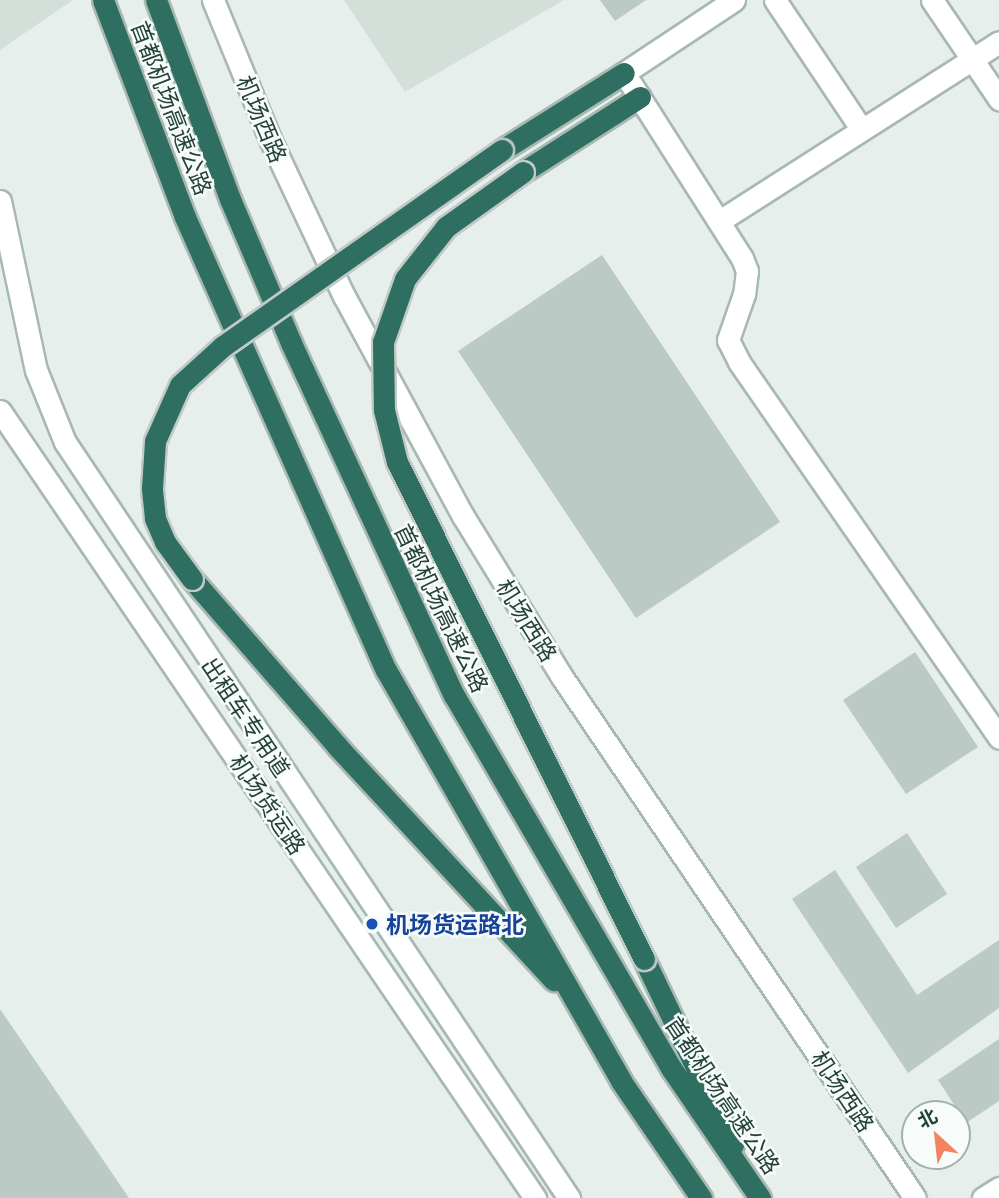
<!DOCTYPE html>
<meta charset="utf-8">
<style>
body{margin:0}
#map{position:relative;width:999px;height:1198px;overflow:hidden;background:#e6efeb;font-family:"Golos Text","Noto Sans SC",sans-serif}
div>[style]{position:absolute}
.built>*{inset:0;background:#d4dfda}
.building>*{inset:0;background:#bbcac4}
.roads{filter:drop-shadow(2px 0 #a8b8b2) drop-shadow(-2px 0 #a8b8b2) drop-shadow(0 2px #a8b8b2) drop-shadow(0 -2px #a8b8b2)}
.minor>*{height:21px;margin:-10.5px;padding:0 10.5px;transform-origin:10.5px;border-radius:10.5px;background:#fff}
.highway>*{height:21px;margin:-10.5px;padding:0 10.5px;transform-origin:10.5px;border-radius:10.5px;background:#2f6f62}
.bridges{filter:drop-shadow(2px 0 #c2cac8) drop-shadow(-2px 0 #c2cac8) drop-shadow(0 2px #c2cac8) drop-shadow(0 -2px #c2cac8)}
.highway-bridge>*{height:21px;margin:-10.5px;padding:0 10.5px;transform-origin:10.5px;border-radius:10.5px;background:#2f6f62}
.dots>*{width:19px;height:19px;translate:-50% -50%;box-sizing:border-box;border:4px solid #f7fbf9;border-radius:50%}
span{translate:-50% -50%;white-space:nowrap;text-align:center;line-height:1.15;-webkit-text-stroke:5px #f7fbf9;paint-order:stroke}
.street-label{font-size:23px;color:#24423a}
.transit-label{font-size:23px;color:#164399;font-weight:700}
.left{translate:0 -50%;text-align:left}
.north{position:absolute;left:901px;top:1100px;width:70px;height:70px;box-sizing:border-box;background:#f7fbf9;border:2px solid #a3b1ad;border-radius:50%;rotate:333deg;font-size:19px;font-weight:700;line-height:28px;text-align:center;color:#24423a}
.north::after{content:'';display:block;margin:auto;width:24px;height:32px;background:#f4845f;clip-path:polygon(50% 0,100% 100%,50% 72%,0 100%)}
</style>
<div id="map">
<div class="built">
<div style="clip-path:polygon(0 0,73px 0,0 50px)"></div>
<div style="clip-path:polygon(344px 0,564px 0,405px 92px)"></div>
</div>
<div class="building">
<div style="clip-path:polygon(600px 0,646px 0,615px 21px)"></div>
<div style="clip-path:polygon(602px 255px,780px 522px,636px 618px,458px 351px)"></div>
<div style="clip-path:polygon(915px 652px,978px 747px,906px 794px,843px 700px)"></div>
<div style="clip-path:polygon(907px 833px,947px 894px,896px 928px,856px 867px)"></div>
<div style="clip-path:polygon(835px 870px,917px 995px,999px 940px,999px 1008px,908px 1073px,792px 899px)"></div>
<div style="clip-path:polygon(0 1009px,129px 1198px,0 1198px)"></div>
<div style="clip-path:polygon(999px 1039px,999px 1101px,966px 1123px,938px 1080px)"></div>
</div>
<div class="roads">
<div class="minor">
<div style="left:213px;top:0;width:150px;rotate:67.7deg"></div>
<div style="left:270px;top:139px;width:174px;rotate:64.8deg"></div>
<div style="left:344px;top:296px;width:250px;rotate:61.6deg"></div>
<div style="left:463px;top:516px;width:189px;rotate:58.4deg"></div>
<div style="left:562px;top:677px;width:629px;rotate:55.88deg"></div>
<div style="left:734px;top:0;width:132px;rotate:146.4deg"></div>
<div style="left:624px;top:73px;width:219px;rotate:57.5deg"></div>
<div style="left:742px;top:258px;width:14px;rotate:69deg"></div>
<div style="left:747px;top:271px;width:23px;rotate:97deg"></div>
<div style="left:744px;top:294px;width:49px;rotate:109.2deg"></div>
<div style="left:728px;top:340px;width:25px;rotate:63deg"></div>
<div style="left:739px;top:362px;width:457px;rotate:55.3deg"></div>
<div style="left:775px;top:0;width:156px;rotate:56.2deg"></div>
<div style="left:932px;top:0;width:120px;rotate:55.9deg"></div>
<div style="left:0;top:201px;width:173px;rotate:78deg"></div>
<div style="left:36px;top:370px;width:78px;rotate:68.1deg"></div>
<div style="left:65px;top:442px;width:909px;rotate:56.31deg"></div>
<div style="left:721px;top:220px;width:330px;rotate:-32.6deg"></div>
<div style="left:0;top:411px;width:952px;rotate:55.79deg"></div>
<div style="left:983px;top:1198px;width:19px;rotate:-32deg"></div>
</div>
<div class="highway">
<div style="left:103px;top:0;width:232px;rotate:69.3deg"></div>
<div style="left:185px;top:217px;width:496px;rotate:66.1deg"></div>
<div style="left:386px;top:670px;width:473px;rotate:60.2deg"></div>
<div style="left:621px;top:1081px;width:142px;rotate:55.6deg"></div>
<div style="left:156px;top:0;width:212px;rotate:69.6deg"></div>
<div style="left:230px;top:199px;width:156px;rotate:67deg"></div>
<div style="left:291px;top:343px;width:388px;rotate:65.2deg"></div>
<div style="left:454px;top:695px;width:432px;rotate:59.8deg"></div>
<div style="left:671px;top:1068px;width:158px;rotate:55.6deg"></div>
<div style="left:502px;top:150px;width:144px;rotate:-32.3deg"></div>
<div style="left:523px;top:172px;width:139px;rotate:-32.7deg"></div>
<div style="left:192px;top:579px;width:223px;rotate:49deg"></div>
<div style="left:338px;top:747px;width:318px;rotate:47.2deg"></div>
<div style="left:644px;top:959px;width:206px;rotate:64.4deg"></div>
</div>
</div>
<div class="bridges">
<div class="highway-bridge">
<div style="left:523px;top:172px;width:95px;rotate:144.5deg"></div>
<div style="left:446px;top:227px;width:66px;rotate:128.3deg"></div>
<div style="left:405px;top:279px;width:67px;rotate:109.2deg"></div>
<div style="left:383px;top:342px;width:68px;rotate:89.2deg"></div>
<div style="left:384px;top:410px;width:54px;rotate:76deg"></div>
<div style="left:397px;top:462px;width:555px;rotate:63.57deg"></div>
<div style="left:192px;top:579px;width:46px;rotate:-126.1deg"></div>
<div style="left:165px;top:542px;width:26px;rotate:-113deg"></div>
<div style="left:155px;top:518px;width:30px;rotate:-96deg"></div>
<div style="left:152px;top:488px;width:47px;rotate:-86.3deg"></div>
<div style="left:155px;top:441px;width:61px;rotate:-65.9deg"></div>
<div style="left:180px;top:385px;width:58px;rotate:-42.2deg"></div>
<div style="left:223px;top:346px;width:341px;rotate:-35.1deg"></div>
</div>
</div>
<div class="dots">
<div style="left:372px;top:924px;background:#1a4fb4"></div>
</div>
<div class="street-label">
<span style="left:172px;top:108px;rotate:69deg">首都机场高速公路</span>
<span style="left:262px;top:119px;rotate:67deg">机场西路</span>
<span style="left:442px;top:608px;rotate:64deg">首都机场高速公路</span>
<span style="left:527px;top:620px;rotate:58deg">机场西路</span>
<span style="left:246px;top:717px;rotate:56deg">出租车专用道</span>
<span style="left:268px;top:804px;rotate:56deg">机场货运路</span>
<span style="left:843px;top:1091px;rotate:56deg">机场西路</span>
<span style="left:723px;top:1095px;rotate:56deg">首都机场高速公路</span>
</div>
<div class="transit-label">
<span class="left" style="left:386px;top:924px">机场货运路北</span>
</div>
<div class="north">北</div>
</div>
